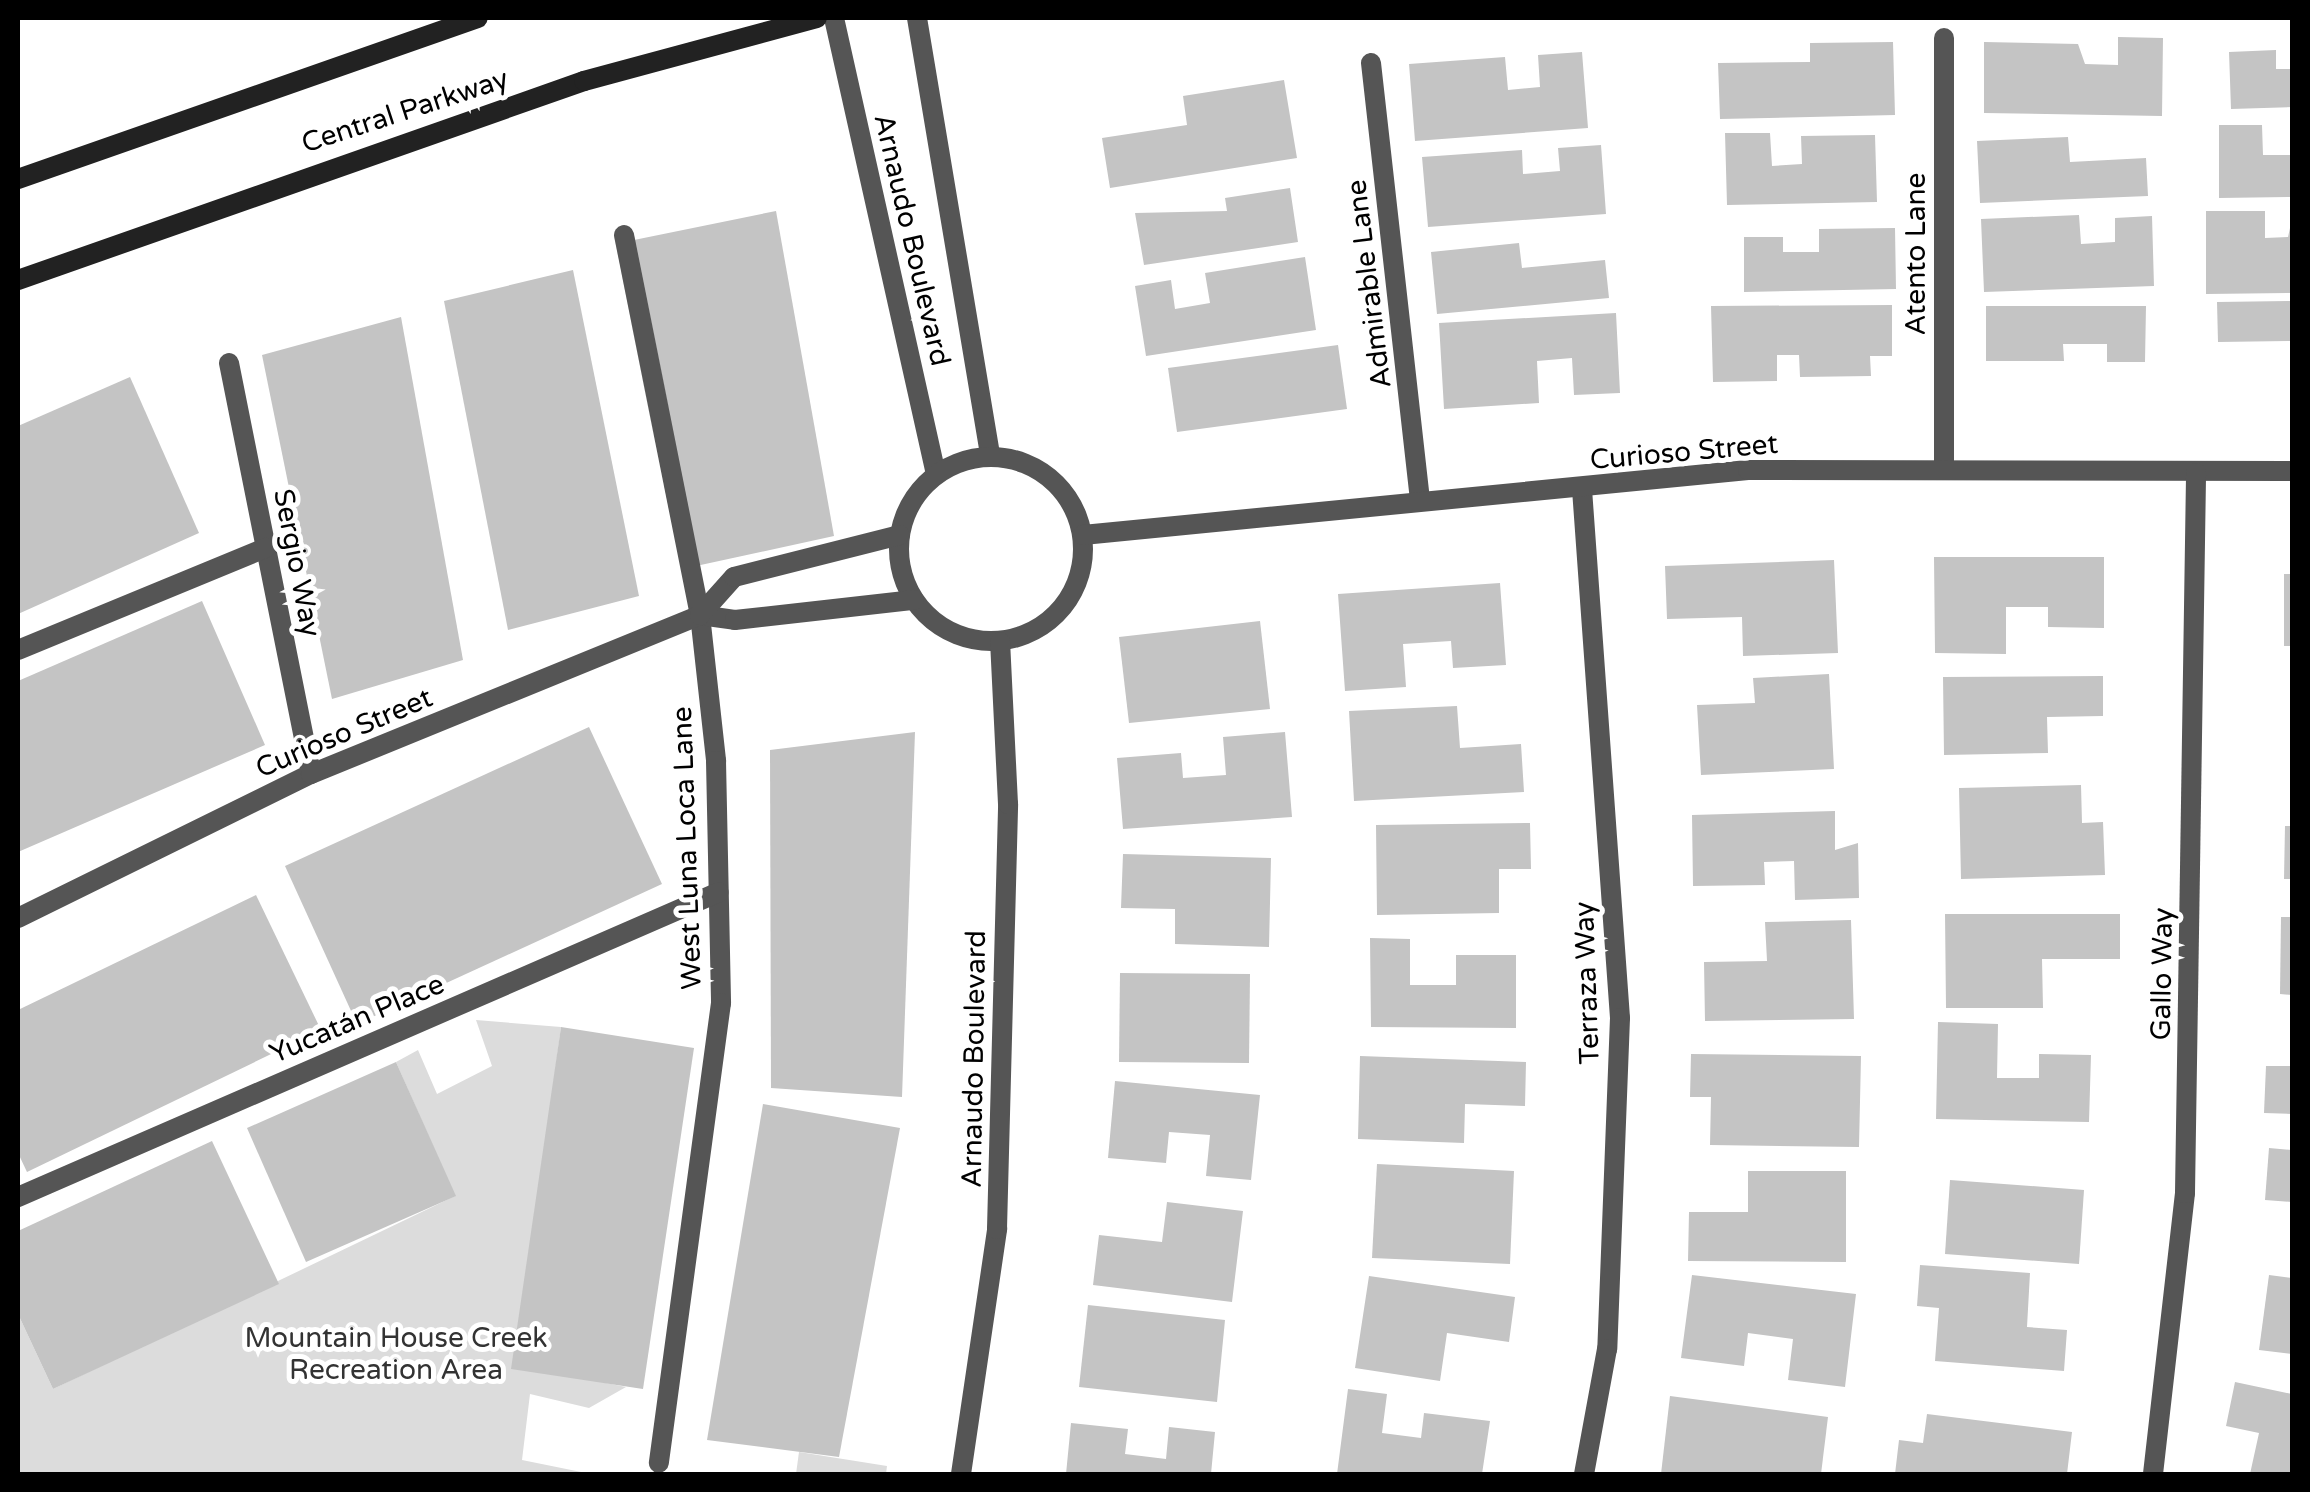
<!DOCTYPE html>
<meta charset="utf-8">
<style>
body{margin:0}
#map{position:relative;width:2310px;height:1492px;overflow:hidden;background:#fff;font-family:"Varela Round",sans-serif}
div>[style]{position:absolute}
.green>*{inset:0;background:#dcdcdc}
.building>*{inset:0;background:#c4c4c4}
.street>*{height:20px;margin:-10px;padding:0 10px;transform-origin:10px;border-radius:10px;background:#555}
.street>.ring{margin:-10px;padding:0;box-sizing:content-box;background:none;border:20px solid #555;border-radius:50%}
.secondary>*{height:20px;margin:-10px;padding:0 10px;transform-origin:10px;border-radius:10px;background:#222}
span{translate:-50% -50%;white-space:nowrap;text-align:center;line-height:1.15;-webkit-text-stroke:10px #fff;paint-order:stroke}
.street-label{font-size:28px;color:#000}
.park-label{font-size:28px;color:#333}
.frame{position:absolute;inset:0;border:20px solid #000;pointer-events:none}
</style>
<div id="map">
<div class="green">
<div style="clip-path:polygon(476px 1020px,561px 1027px,516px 1365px,626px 1387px,589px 1408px,530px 1394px,522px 1460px,591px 1474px,18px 1474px,18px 1314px,53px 1389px,455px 1196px,396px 1062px,418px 1050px,437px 1094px,492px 1066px)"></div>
<div style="clip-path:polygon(799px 1452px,887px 1466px,886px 1474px,796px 1474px)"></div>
</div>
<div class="building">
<div style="clip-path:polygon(2118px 37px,2163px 38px,2162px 116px,1984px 113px,1984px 42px,2078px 44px,2085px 64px,2118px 65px)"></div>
<div style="clip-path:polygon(1893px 42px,1895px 115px,1720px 119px,1718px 63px,1810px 62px,1810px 43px)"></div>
<div style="clip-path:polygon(2276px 50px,2276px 69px,2292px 69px,2292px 107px,2231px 109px,2229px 52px)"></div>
<div style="clip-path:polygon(1582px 52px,1588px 128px,1415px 141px,1409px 64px,1505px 57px,1508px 90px,1540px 87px,1538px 55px)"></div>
<div style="clip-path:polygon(1284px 80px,1297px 158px,1110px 188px,1102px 138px,1187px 125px,1183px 96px)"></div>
<div style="clip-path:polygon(2219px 125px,2262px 125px,2263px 155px,2292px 155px,2292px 197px,2219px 198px)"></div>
<div style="clip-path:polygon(1725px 133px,1770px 133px,1772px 166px,1802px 164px,1801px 136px,1875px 135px,1877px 202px,1727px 205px)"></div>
<div style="clip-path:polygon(2068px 137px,2070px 162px,2146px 158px,2148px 196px,1980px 203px,1977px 141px)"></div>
<div style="clip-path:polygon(1601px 145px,1606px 214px,1428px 227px,1422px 157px,1522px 150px,1523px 174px,1560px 171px,1558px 148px)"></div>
<div style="clip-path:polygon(1290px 188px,1298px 242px,1144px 265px,1135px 213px,1227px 211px,1225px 198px)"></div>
<div style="clip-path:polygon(776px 211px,834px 536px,696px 566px,634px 240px)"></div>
<div style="clip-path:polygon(2206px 211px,2265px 211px,2265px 238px,2288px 237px,2292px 219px,2292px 293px,2206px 294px)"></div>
<div style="clip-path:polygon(2079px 215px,2081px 244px,2115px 242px,2115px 218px,2152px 216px,2154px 286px,1984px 292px,1981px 219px)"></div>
<div style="clip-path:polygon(1895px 228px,1896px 289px,1744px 292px,1744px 237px,1783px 237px,1783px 252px,1819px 252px,1819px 229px)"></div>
<div style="clip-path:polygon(1519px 243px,1522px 268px,1605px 260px,1609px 298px,1437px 314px,1431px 252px)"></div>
<div style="clip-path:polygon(1305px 257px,1316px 330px,1146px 356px,1135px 286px,1171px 280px,1175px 309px,1210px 303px,1205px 273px)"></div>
<div style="clip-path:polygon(573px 270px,639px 596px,508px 630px,444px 301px)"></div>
<div style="clip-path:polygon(2292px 301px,2292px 341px,2218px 342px,2217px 302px)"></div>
<div style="clip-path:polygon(1892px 305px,1892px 356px,1870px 356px,1871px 376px,1800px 377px,1799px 355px,1777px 355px,1777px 381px,1713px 382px,1711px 306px)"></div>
<div style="clip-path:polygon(1986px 306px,2146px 306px,2145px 362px,2107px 362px,2107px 344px,2063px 344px,2064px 361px,1986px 361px)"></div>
<div style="clip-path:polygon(1616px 313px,1620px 393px,1574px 395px,1572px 358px,1537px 361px,1539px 403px,1444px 409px,1439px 323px)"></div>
<div style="clip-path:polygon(401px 317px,463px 660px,332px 699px,262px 355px)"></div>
<div style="clip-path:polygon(1338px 345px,1347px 409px,1177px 432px,1168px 368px)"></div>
<div style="clip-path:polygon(130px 377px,199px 533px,18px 614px,18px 426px)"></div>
<div style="clip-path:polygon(1934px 557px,2104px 557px,2104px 628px,2048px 627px,2048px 607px,2006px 607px,2006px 654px,1935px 653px)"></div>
<div style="clip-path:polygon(1834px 560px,1838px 653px,1743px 656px,1742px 617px,1667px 619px,1665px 566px)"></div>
<div style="clip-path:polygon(2284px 574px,2292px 574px,2292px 646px,2284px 646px)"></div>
<div style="clip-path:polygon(1500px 583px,1506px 665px,1453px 668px,1451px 641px,1403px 644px,1406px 687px,1345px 691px,1338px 594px)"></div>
<div style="clip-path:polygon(202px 601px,265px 745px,18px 852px,18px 681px)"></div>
<div style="clip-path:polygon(1260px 621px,1270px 709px,1129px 723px,1119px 637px)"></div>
<div style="clip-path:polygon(1829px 674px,1834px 769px,1701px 775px,1697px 705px,1755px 703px,1753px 678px)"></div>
<div style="clip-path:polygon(2103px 676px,2103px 716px,2047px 717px,2048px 753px,1944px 755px,1943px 677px)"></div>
<div style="clip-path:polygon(1457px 706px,1460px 748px,1521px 744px,1524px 792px,1354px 801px,1349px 711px)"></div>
<div style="clip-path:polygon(589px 727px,662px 884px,357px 1024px,285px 866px)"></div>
<div style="clip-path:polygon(915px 732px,902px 1097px,771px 1088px,770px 750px)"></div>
<div style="clip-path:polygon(1285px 732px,1292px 817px,1123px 829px,1117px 758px,1181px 753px,1183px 778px,1226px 775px,1223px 737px)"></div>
<div style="clip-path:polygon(2081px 785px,2082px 823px,2103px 822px,2105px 875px,1961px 879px,1959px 788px)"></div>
<div style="clip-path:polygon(1835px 811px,1835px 850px,1858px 843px,1859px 898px,1795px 900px,1794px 861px,1764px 862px,1765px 885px,1693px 886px,1692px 815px)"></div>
<div style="clip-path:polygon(1530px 823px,1531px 869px,1499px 869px,1499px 913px,1377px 915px,1376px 825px)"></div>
<div style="clip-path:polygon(2285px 826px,2292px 826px,2292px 879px,2284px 879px)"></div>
<div style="clip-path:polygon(1123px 854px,1271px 858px,1269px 947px,1175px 944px,1175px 909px,1121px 908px)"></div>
<div style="clip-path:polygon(256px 895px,321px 1030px,27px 1172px,18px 1153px,18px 1010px)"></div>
<div style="clip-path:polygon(1945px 914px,2120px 914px,2120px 959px,2042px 959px,2043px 1008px,1946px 1008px)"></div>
<div style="clip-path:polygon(2281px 917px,2292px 917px,2292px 995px,2280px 994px)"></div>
<div style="clip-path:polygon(1851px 920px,1854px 1019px,1705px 1021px,1704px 962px,1767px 961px,1765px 922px)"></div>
<div style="clip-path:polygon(1370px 938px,1410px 939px,1410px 985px,1456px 985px,1456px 955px,1516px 955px,1516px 1028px,1371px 1027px)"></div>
<div style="clip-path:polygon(1120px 973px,1250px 974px,1249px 1063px,1119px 1062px)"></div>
<div style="clip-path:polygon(1938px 1022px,1998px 1024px,1997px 1078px,2039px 1078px,2039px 1054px,2091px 1055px,2089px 1122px,1936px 1119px)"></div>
<div style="clip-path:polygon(561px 1027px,694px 1048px,643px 1389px,511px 1369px)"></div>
<div style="clip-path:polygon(1691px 1054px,1861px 1056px,1859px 1147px,1710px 1145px,1711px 1097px,1690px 1097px)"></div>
<div style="clip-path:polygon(1360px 1056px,1526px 1062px,1525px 1106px,1465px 1104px,1464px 1143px,1358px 1139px)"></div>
<div style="clip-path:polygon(396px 1062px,456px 1196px,306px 1262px,247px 1128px)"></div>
<div style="clip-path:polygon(2266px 1066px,2292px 1066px,2292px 1114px,2264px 1113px)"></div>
<div style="clip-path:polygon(1115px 1081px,1260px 1095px,1251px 1180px,1206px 1176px,1210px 1135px,1169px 1132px,1166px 1163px,1108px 1158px)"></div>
<div style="clip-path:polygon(763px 1104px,900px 1128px,839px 1457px,707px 1440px)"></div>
<div style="clip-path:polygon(212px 1141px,279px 1284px,53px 1389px,18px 1314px,18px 1231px)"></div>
<div style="clip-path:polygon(2269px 1148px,2292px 1150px,2292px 1202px,2265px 1200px)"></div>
<div style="clip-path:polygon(1377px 1164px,1514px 1171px,1510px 1264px,1372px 1258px)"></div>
<div style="clip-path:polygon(1748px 1171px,1846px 1171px,1846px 1262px,1688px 1261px,1689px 1212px,1748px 1212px)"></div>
<div style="clip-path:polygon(1950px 1180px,2084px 1190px,2079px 1264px,1945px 1254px)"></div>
<div style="clip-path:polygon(1167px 1202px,1243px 1211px,1232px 1302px,1093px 1285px,1099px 1235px,1162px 1242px)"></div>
<div style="clip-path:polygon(1920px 1265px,2030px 1273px,2027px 1327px,2067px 1330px,2064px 1371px,1935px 1361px,1939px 1308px,1917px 1306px)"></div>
<div style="clip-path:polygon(1692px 1275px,1856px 1294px,1845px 1387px,1788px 1380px,1793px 1339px,1748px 1333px,1744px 1366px,1681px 1358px)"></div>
<div style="clip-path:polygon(2269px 1275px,2292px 1278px,2292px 1354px,2259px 1350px)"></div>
<div style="clip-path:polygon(1369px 1276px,1515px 1297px,1509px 1342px,1447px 1333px,1440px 1381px,1355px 1368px)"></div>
<div style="clip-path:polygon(1088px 1305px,1225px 1320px,1217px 1402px,1079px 1387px)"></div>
<div style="clip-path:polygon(2235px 1382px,2292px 1394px,2292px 1474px,2250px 1474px,2259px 1433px,2226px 1426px)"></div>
<div style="clip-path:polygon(1348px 1389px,1387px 1394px,1382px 1433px,1421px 1438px,1424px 1413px,1490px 1421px,1482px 1474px,1337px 1474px)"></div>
<div style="clip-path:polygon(1670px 1396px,1828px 1417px,1821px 1474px,1661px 1474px)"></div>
<div style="clip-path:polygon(1927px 1414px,2072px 1432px,2067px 1474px,1895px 1474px,1899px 1440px,1923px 1443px)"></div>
<div style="clip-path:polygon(1071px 1423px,1128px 1429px,1125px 1454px,1166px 1459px,1169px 1427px,1215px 1432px,1211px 1474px,1066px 1474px)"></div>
</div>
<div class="street">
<div style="left:834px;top:18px;width:467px;rotate:77.4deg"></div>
<div style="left:917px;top:18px;width:444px;rotate:80.5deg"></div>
<div style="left:1944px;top:38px;width:431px;rotate:90deg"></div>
<div style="left:1371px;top:63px;width:438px;rotate:83.6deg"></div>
<div style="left:624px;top:235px;width:388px;rotate:78.7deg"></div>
<div style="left:700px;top:615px;width:147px;rotate:83.7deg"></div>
<div style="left:716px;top:761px;width:242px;rotate:88.8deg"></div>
<div style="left:721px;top:1003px;width:464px;rotate:97.7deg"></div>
<div style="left:229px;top:363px;width:419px;rotate:78.7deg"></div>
<div class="ring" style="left:899px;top:457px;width:164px;height:164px"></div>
<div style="left:1582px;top:489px;width:530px;rotate:85.89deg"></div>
<div style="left:1620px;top:1018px;width:331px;rotate:92.2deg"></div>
<div style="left:1607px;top:1349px;width:127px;rotate:100.4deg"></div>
<div style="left:1083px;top:535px;width:668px;rotate:-5.58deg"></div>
<div style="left:1748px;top:470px;width:544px;rotate:0.11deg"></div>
<div style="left:700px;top:615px;width:35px;rotate:8deg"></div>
<div style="left:735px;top:620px;width:180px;rotate:-6.4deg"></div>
<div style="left:18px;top:650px;width:268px;rotate:-22.4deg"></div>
<div style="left:18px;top:918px;width:326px;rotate:-26.2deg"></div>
<div style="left:311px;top:774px;width:420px;rotate:-22.2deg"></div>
<div style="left:700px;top:615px;width:51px;rotate:-48.2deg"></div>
<div style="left:734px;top:577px;width:171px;rotate:-14.2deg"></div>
<div style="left:18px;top:1197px;width:764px;rotate:-23.51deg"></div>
<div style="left:961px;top:1474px;width:248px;rotate:-81.6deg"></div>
<div style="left:997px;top:1229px;width:425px;rotate:-88.5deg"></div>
<div style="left:1008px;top:804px;width:162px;rotate:-92.8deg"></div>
<div style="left:2153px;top:1474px;width:283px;rotate:-83.5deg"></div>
<div style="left:2185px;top:1193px;width:720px;rotate:-89.12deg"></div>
</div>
<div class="secondary">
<div style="left:18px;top:179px;width:487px;rotate:-19.3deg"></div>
<div style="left:18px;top:280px;width:600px;rotate:-19.37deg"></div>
<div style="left:584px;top:81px;width:241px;rotate:-15.1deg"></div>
</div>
<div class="street-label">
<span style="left:405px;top:111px;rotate:-18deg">Central Parkway</span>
<span style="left:912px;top:240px;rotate:77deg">Arnaudo Boulevard</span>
<span style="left:1916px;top:254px;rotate:-90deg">Atento Lane</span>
<span style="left:1369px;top:284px;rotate:-97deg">Admirable Lane</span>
<span style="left:1684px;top:452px;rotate:-5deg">Curioso Street</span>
<span style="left:297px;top:563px;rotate:79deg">Sergio Way</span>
<span style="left:344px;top:733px;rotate:-23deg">Curioso Street</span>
<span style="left:687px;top:848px;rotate:-92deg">West Luna Loca Lane</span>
<span style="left:2162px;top:974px;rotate:-89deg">Gallo Way</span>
<span style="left:1587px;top:983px;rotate:-92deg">Terraza Way</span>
<span style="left:357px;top:1019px;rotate:-23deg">Yucatán Place</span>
<span style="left:974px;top:1059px;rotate:-89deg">Arnaudo Boulevard</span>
</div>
<div class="park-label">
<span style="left:396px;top:1354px">Mountain House Creek<br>Recreation Area</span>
</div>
<div class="frame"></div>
</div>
